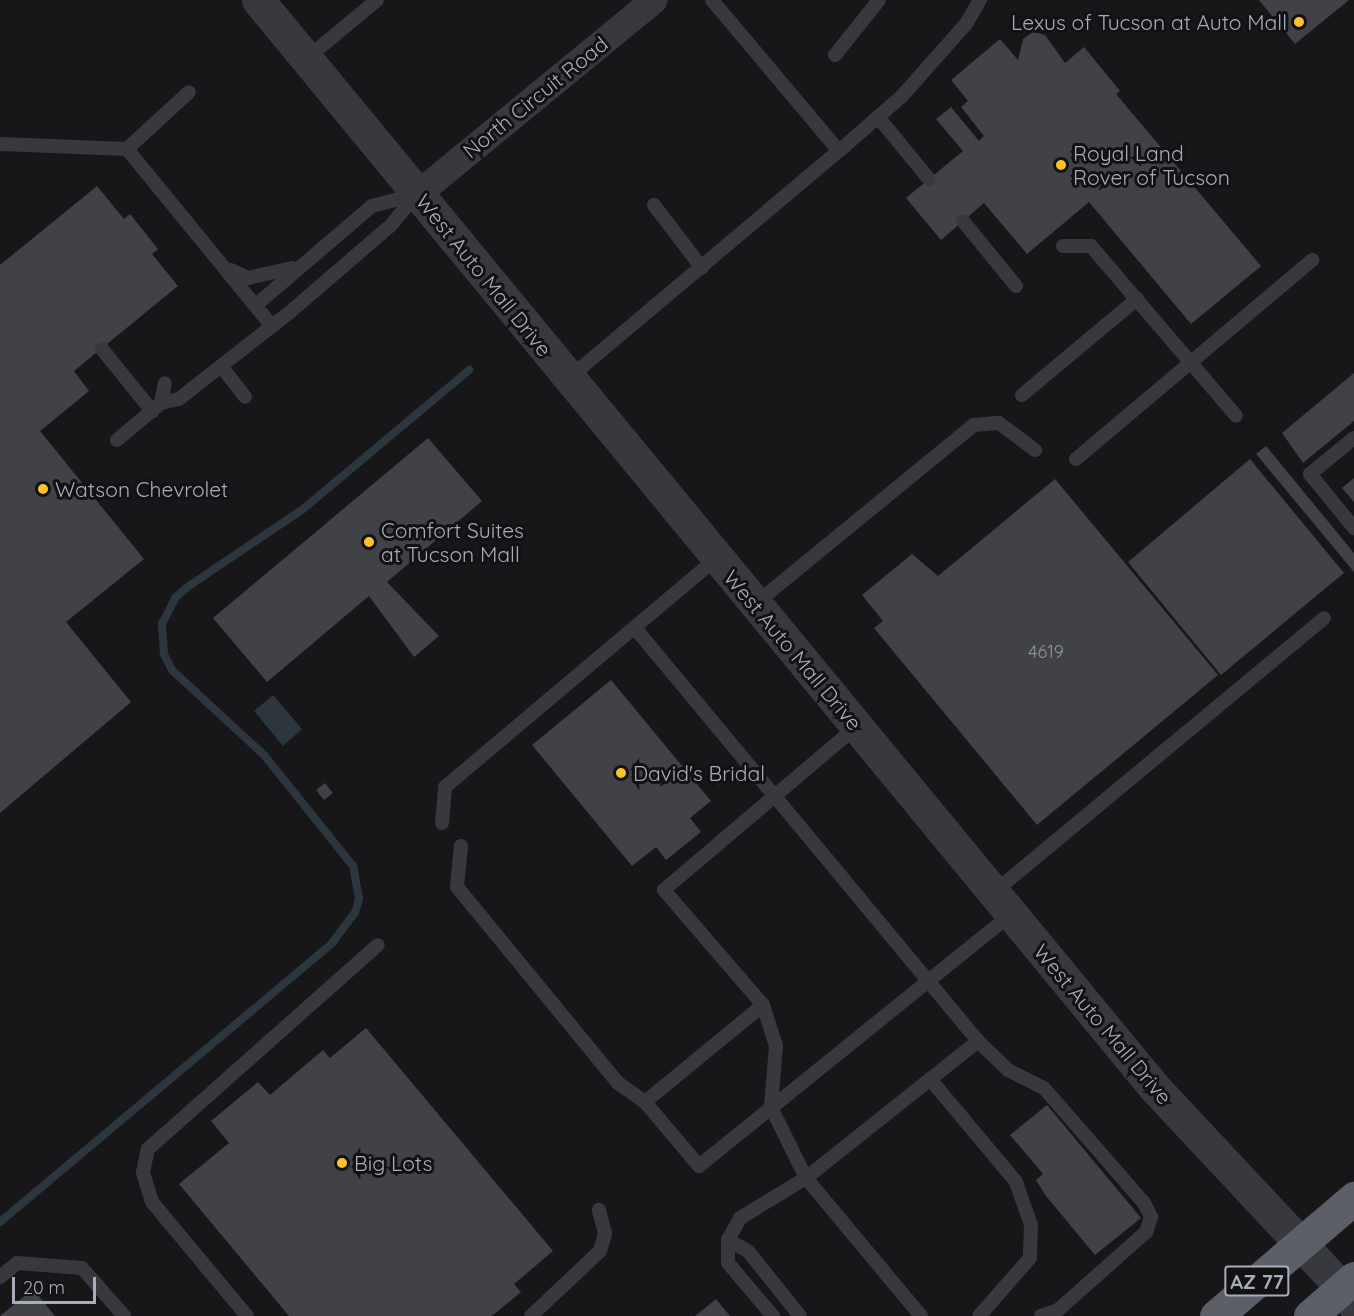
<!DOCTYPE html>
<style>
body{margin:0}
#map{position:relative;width:1354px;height:1316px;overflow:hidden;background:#17171a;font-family:Quicksand,sans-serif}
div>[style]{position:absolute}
.water>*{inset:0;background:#2c363f}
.stream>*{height:8px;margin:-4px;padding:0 4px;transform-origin:4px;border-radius:4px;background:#2c363f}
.building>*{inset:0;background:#414247}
.service>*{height:14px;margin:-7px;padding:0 7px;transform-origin:7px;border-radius:7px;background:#38393f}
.minor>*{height:27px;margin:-13.5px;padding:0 13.5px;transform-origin:13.5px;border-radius:13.5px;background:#38393f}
.tertiary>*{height:33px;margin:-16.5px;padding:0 16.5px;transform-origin:16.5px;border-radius:16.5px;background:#38393f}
.trunk>*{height:33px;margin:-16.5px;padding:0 16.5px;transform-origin:16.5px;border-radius:16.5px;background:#5c5e68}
.dots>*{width:16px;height:16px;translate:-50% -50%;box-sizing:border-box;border:3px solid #121215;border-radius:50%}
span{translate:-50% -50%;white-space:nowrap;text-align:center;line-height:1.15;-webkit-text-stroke:6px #121215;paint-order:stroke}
.number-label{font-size:18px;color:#8e929e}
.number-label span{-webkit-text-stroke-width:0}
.shield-label span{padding:2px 4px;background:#121215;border:2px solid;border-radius:4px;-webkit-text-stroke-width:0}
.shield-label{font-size:20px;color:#a8adbb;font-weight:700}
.poi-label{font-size:21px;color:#a8adbb}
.right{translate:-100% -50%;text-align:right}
.left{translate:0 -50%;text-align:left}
.street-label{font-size:21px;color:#a8adbb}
.scale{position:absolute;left:12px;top:1277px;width:84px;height:27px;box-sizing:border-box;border:3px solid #a8adbb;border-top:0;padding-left:8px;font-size:18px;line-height:21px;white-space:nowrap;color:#a8adbb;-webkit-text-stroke:4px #121215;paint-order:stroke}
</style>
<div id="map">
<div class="water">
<div style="clip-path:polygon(273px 695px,302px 729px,283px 746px,254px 711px)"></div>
</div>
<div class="stream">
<div style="left:0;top:1222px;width:434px;rotate:-40deg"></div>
<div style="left:332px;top:943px;width:38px;rotate:-53deg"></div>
<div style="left:355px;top:913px;width:15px;rotate:-74deg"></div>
<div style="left:359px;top:899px;width:34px;rotate:-100deg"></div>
<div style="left:353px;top:866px;width:142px;rotate:-128.7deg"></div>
<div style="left:264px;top:755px;width:125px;rotate:-137.3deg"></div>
<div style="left:172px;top:670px;width:18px;rotate:-117deg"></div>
<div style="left:164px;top:654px;width:30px;rotate:-94deg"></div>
<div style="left:162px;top:624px;width:29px;rotate:-63deg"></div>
<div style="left:175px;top:598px;width:15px;rotate:-42deg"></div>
<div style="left:186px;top:588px;width:141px;rotate:-34deg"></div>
<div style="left:303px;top:509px;width:217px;rotate:-39.9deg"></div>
</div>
<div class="building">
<div style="clip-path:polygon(1259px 0,1349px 0,1295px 44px)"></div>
<div style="clip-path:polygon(1033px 32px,1045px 35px,1065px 63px,1084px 47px,1120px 91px,1116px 94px,1261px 266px,1191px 324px,1089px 202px,1027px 254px,984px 203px,941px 240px,906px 198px,963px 151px,936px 119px,951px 107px,979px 141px,984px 136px,961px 107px,968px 101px,951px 80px,1000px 39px,1018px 60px,1023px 39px)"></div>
<div style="clip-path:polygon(97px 186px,124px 219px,130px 214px,158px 249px,152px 254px,178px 286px,74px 371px,89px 391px,40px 431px,144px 559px,66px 622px,131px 702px,0 813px,0 265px)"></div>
<div style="clip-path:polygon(1354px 373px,1354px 421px,1303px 463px,1282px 433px)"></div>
<div style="clip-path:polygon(428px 438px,482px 501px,387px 582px,439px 636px,414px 657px,369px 596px,267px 682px,213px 618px)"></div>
<div style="clip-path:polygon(1266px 446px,1354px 553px,1354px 572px,1256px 454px)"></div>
<div style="clip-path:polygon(1250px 459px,1344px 573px,1221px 675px,1128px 562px)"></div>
<div style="clip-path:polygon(1354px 478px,1354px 502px,1342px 488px)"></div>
<div style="clip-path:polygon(1055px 479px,1218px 675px,1037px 825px,874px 628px,883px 621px,862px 595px,912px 554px,938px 576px)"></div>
<div style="clip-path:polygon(611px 680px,711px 801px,690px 818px,701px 832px,666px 860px,656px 847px,632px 866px,532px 745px)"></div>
<div style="clip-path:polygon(325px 783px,333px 793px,324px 800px,316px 790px)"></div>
<div style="clip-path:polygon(366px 1028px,553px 1251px,514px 1284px,521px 1292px,492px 1316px,289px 1316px,179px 1184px,229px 1143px,211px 1121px,258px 1082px,270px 1095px,323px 1050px,330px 1058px)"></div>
<div style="clip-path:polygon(1047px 1105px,1141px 1218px,1095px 1255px,1046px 1196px,1036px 1180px,1043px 1174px,1010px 1135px)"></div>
<div style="clip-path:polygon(33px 1289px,55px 1316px,0 1316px)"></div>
<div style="clip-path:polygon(716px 1299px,730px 1316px,695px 1316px)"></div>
</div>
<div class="service">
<div style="left:835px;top:55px;width:70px;rotate:-51.3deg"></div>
<div style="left:306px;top:59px;width:92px;rotate:-39.7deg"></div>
<div style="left:878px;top:117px;width:80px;rotate:50.6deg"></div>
<div style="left:0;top:144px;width:127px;rotate:2.3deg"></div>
<div style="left:127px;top:149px;width:84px;rotate:-42.6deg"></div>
<div style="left:127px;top:149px;width:229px;rotate:50.7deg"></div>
<div style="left:839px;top:151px;width:84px;rotate:-41.1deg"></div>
<div style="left:902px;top:96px;width:96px;rotate:-48.4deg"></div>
<div style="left:966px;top:24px;width:28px;rotate:-60deg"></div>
<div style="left:654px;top:205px;width:79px;rotate:52.7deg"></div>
<div style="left:963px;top:221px;width:84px;rotate:50.8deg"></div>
<div style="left:1063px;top:246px;width:28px"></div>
<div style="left:1091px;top:246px;width:223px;rotate:49.5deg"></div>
<div style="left:231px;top:270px;width:19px;rotate:25deg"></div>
<div style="left:248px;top:278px;width:45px;rotate:-12.8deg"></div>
<div style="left:256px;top:305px;width:153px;rotate:-40.5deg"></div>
<div style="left:372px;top:206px;width:47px;rotate:-14.9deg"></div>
<div style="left:102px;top:349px;width:80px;rotate:51.1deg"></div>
<div style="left:221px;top:366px;width:39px;rotate:52deg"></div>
<div style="left:569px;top:378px;width:353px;rotate:-40.1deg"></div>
<div style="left:839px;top:151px;width:197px;rotate:-130.1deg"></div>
<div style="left:1022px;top:395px;width:150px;rotate:-39.9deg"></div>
<div style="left:161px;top:403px;width:20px;rotate:-79deg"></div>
<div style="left:1354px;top:438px;width:57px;rotate:140.7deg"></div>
<div style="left:1310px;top:474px;width:70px;rotate:50.8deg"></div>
<div style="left:117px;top:440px;width:57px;rotate:-40.1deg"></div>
<div style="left:161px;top:403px;width:18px;rotate:-13deg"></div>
<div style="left:179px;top:399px;width:141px;rotate:-38.1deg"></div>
<div style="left:290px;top:312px;width:133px;rotate:-40.7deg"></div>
<div style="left:391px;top:225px;width:40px;rotate:-50deg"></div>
<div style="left:1076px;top:459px;width:309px;rotate:-40.1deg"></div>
<div style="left:755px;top:604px;width:283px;rotate:-39.3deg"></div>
<div style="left:974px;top:425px;width:25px;rotate:-5deg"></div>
<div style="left:999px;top:423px;width:45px;rotate:36.9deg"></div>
<div style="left:635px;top:628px;width:537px;rotate:50.29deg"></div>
<div style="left:978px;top:1041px;width:42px;rotate:44deg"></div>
<div style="left:1008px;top:1070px;width:40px;rotate:26.6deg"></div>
<div style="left:1044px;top:1088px;width:152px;rotate:49deg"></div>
<div style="left:1144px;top:1203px;width:16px;rotate:63deg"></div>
<div style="left:1151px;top:1217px;width:16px;rotate:108deg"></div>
<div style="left:1146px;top:1232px;width:118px;rotate:138.4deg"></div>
<div style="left:1058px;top:1310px;width:18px;rotate:161deg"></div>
<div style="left:856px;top:727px;width:252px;rotate:139.7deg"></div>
<div style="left:664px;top:890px;width:152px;rotate:49.3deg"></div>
<div style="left:763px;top:1005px;width:43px;rotate:72.4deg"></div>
<div style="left:776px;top:1046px;width:61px;rotate:94.7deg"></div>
<div style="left:771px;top:1107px;width:79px;rotate:63.8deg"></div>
<div style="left:806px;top:1178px;width:180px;rotate:50.2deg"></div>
<div style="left:442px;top:823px;width:36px;rotate:-85deg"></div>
<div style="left:445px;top:787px;width:356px;rotate:-40.1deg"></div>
<div style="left:461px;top:846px;width:41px;rotate:95.6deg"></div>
<div style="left:457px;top:887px;width:254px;rotate:50.6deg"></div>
<div style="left:618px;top:1083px;width:33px;rotate:35deg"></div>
<div style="left:993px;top:893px;width:430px;rotate:-39.7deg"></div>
<div style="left:763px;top:1005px;width:153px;rotate:140.6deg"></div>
<div style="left:645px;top:1102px;width:84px;rotate:49.8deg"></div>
<div style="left:699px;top:1166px;width:401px;rotate:-38.9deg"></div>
<div style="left:930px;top:1079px;width:134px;rotate:50.1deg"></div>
<div style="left:1016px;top:1182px;width:46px;rotate:70.8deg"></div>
<div style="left:1031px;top:1225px;width:33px;rotate:92deg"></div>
<div style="left:1030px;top:1258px;width:77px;rotate:131.3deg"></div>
<div style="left:728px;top:1240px;width:23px;rotate:90deg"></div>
<div style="left:728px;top:1263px;width:70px;rotate:49.7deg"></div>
<div style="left:0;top:1277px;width:22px;rotate:-39deg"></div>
<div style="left:17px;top:1263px;width:65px;rotate:4.4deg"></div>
<div style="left:82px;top:1268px;width:64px;rotate:48.8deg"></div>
<div style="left:247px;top:1316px;width:148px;rotate:-129.8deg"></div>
<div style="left:152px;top:1202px;width:31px;rotate:-107deg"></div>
<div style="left:143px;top:1172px;width:24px;rotate:-78deg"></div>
<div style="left:148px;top:1149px;width:307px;rotate:-41.6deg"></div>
<div style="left:531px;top:1316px;width:95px;rotate:-43.3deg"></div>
<div style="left:600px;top:1251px;width:19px;rotate:-74deg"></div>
<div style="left:605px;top:1233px;width:24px;rotate:-105deg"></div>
<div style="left:800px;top:1316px;width:83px;rotate:-128.7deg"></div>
<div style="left:748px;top:1251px;width:23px;rotate:-151deg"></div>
<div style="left:728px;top:1240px;width:25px;rotate:-61deg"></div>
<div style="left:740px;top:1218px;width:77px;rotate:-31.2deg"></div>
<div style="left:806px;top:1178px;width:220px;rotate:-38.5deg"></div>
</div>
<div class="minor">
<div style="left:417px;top:194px;width:306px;rotate:-39.4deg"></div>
<div style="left:1342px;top:1288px;width:27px;rotate:63deg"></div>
</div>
<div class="tertiary">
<div style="left:258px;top:0;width:1409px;rotate:50.5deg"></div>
<div style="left:1154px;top:1087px;width:275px;rotate:46.9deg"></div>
</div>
<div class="trunk">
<div style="left:1216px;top:1316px;width:182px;rotate:-40.5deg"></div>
<div style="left:1310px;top:1316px;width:58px;rotate:-40.8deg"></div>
</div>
<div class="dots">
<div style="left:1299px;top:22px;background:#ffc32a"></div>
<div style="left:1061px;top:165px;background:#ffc32a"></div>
<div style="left:43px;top:489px;background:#ffc32a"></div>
<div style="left:369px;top:542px;background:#ffc32a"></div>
<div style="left:621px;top:773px;background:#ffc32a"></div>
<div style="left:342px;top:1163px;background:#ffc32a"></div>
</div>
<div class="number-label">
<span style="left:1046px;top:652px">4619</span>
</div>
<div class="shield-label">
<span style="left:1257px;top:1281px">AZ 77</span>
</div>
<div class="poi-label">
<span class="right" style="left:1287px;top:22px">Lexus of Tucson at Auto Mall</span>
<span class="left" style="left:1073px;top:165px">Royal Land<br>Rover of Tucson</span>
<span class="left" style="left:55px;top:489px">Watson Chevrolet</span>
<span class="left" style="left:381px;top:542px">Comfort Suites<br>at Tucson Mall</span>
<span class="left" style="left:633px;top:773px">David's Bridal</span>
<span class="left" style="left:354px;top:1163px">Big Lots</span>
</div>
<div class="street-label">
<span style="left:535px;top:97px;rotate:-39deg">North Circuit Road</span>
<span style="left:484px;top:275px;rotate:51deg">West Auto Mall Drive</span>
<span style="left:793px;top:650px;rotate:50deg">West Auto Mall Drive</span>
<span style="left:1103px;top:1024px;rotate:50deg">West Auto Mall Drive</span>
</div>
<div class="scale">20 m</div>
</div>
